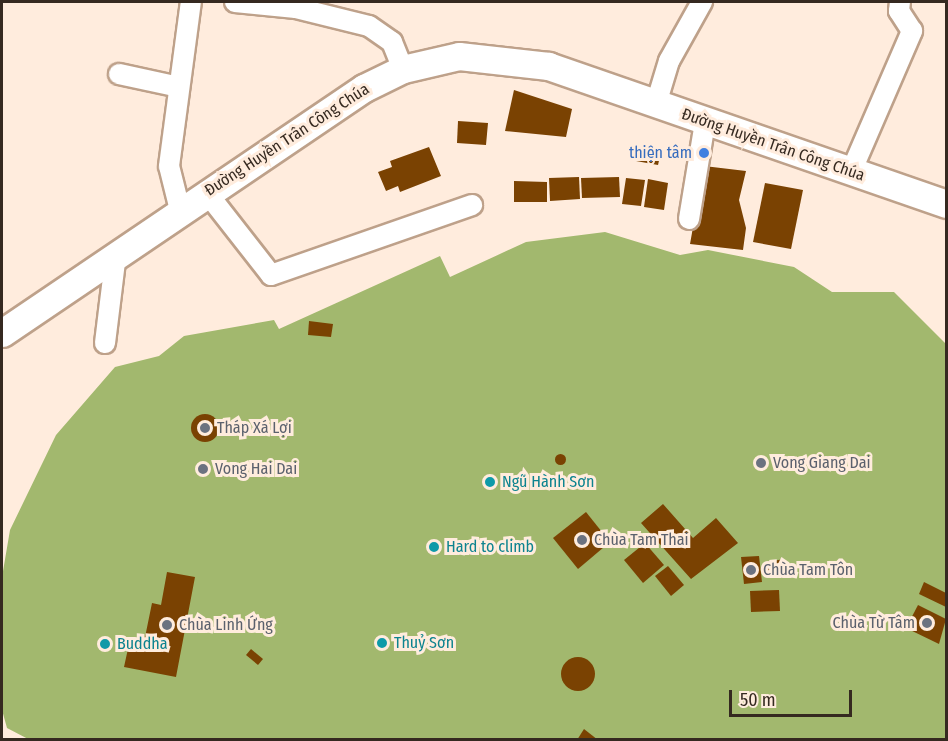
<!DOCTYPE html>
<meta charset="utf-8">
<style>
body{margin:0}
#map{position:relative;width:948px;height:741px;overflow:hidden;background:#ffecdd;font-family:"Fira Sans Condensed",sans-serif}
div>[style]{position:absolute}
.forest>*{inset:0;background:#a2b86e}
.building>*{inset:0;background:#7a4202}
.round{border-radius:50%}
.roads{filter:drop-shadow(2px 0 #bea18a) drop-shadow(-2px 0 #bea18a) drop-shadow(0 2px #bea18a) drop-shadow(0 -2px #bea18a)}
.street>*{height:20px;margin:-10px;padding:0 10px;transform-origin:10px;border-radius:10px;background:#fff}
.secondary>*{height:27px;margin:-13.5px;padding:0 13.5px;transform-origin:13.5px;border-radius:13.5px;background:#fff}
.dots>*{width:16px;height:16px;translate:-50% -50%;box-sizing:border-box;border:3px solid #ffecdd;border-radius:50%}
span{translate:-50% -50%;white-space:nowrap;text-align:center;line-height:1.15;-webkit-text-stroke:6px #ffecdd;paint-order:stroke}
.street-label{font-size:16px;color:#352920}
.shop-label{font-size:16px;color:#366cbe}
.right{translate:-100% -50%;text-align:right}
.worship-label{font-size:16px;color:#5b616d}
.left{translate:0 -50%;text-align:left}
.culture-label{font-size:16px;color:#0d838f}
.frame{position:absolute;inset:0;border:3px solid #352920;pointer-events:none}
.scale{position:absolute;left:729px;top:690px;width:123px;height:27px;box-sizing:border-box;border:3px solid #352920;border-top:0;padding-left:8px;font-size:18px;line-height:21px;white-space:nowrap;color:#352920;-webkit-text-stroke:4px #ffecdd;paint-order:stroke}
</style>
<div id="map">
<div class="forest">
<div style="clip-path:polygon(605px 232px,680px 255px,708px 250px,794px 267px,832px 292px,894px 292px,946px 344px,946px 739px,30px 740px,7px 728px,2px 710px,2px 577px,10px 530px,56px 435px,115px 367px,159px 356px,184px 336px,274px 320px,279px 329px,440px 256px,450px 277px,526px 242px)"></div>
</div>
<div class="building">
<div style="clip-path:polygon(514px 90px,572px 109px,566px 137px,505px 131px)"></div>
<div style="clip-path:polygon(458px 121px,488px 123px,486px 145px,457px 143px)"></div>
<div style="clip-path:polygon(429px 147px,441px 176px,400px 192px,398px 186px,386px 191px,378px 172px,392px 167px,390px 161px)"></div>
<div style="clip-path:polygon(639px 148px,661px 152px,658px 165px,636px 161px)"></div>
<div style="clip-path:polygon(704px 166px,746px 171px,739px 200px,746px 228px,743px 250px,690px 244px)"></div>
<div style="clip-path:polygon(579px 177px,580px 199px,550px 201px,549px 178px)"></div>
<div style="clip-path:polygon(619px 177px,620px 197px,582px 198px,581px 178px)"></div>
<div style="clip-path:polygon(626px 178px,645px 180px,641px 206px,622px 204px)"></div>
<div style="clip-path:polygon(648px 179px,668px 183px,664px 210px,644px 207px)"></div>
<div style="clip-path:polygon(514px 181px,547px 182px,547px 202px,514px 202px)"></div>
<div style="clip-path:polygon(765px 183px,803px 190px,791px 249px,753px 242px)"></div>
<div style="clip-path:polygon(309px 321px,333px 324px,331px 337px,308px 335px)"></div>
<div class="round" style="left:191px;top:414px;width:28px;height:28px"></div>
<div class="round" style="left:554.5px;top:453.5px;width:11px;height:11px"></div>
<div style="clip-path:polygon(206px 462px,209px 473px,199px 475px,197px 465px)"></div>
<div style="clip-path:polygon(663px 504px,693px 538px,716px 518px,738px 543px,691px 579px,641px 523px)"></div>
<div style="clip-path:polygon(586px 512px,610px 542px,578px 569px,553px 538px)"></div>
<div style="clip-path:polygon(645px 543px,664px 565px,643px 583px,624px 560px)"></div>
<div style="clip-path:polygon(759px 556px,762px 582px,744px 584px,741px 557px)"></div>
<div style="clip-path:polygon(784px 559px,786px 574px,768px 576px,767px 562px)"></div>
<div style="clip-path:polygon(668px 566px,684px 585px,671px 596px,655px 576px)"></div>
<div style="clip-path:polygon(167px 572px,195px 577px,176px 677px,124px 667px,129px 644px,143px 647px,152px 603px,161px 605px)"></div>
<div style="clip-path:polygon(924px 582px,946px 593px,946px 607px,919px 594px)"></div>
<div style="clip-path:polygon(779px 590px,780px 611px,751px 612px,750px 591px)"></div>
<div style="clip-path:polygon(918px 605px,946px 619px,939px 644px,906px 628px)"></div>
<div style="clip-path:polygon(251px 649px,263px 659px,258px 665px,246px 655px)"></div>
<div class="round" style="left:561px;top:657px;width:34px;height:34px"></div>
<div style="clip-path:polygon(584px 729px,598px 740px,577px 740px)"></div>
</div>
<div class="roads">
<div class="street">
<div style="left:235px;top:2px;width:61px;rotate:5.6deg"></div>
<div style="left:296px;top:8px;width:75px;rotate:13.9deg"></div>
<div style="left:369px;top:26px;width:28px;rotate:35deg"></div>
<div style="left:392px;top:42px;width:29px;rotate:68deg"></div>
<div style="left:119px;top:74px;width:61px;rotate:12.2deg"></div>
<div style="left:656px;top:104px;width:45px;rotate:-73.2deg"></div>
<div style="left:669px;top:61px;width:68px;rotate:-60.8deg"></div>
<div style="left:851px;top:172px;width:154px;rotate:-66.6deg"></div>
<div style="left:912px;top:31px;width:24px;rotate:-123deg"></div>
<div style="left:899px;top:11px;width:9px;rotate:-84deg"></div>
<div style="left:207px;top:193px;width:104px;rotate:52deg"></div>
<div style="left:271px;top:275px;width:213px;rotate:-19.2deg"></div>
<div style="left:180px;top:210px;width:45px;rotate:-104deg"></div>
<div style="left:169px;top:166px;width:165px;rotate:-82.4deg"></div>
<div style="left:689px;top:219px;width:98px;rotate:-80.6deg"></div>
<div style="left:105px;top:343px;width:90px;rotate:-83deg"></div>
</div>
<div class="secondary">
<div style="left:2px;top:333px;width:437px;rotate:-34.1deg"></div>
<div style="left:364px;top:88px;width:43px;rotate:-26deg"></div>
<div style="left:403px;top:69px;width:57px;rotate:-13.1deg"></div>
<div style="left:459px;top:56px;width:90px;rotate:6.4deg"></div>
<div style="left:548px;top:66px;width:421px;rotate:19.1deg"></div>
</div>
</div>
<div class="dots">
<div style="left:704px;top:153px;background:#3f7fe0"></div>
<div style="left:205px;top:428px;background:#6b7280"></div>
<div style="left:761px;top:463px;background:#6b7280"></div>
<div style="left:203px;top:469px;background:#6b7280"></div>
<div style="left:490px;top:482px;background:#0f9aa8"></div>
<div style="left:582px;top:540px;background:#6b7280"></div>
<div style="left:434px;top:547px;background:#0f9aa8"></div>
<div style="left:751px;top:570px;background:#6b7280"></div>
<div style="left:927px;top:623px;background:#6b7280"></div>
<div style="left:167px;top:625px;background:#6b7280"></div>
<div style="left:382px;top:643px;background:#0f9aa8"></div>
<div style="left:105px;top:644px;background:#0f9aa8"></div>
</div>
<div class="street-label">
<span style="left:287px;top:140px;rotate:-33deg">Đường Huyền Trân Công Chúa</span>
<span style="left:773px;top:145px;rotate:19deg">Đường Huyền Trân Công Chúa</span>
</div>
<div class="shop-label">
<span class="right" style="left:692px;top:153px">thiện tâm</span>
</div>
<div class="worship-label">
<span class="left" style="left:217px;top:428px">Tháp Xá Lợi</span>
<span class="left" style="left:773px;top:463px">Vong Giang Dai</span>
<span class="left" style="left:215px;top:469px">Vong Hai Dai</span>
<span class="left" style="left:594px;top:540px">Chùa Tam Thai</span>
<span class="left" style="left:763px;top:570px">Chùa Tam Tôn</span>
<span class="right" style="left:915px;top:623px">Chùa Từ Tâm</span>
<span class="left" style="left:179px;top:625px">Chùa Linh Ứng</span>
</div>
<div class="culture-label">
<span class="left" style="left:502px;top:482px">Ngũ Hành Sơn</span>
<span class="left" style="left:446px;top:547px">Hard to climb</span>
<span class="left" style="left:394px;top:643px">Thuỷ Sơn</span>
<span class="left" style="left:117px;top:644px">Buddha</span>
</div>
<div class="frame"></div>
<div class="scale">50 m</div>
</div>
